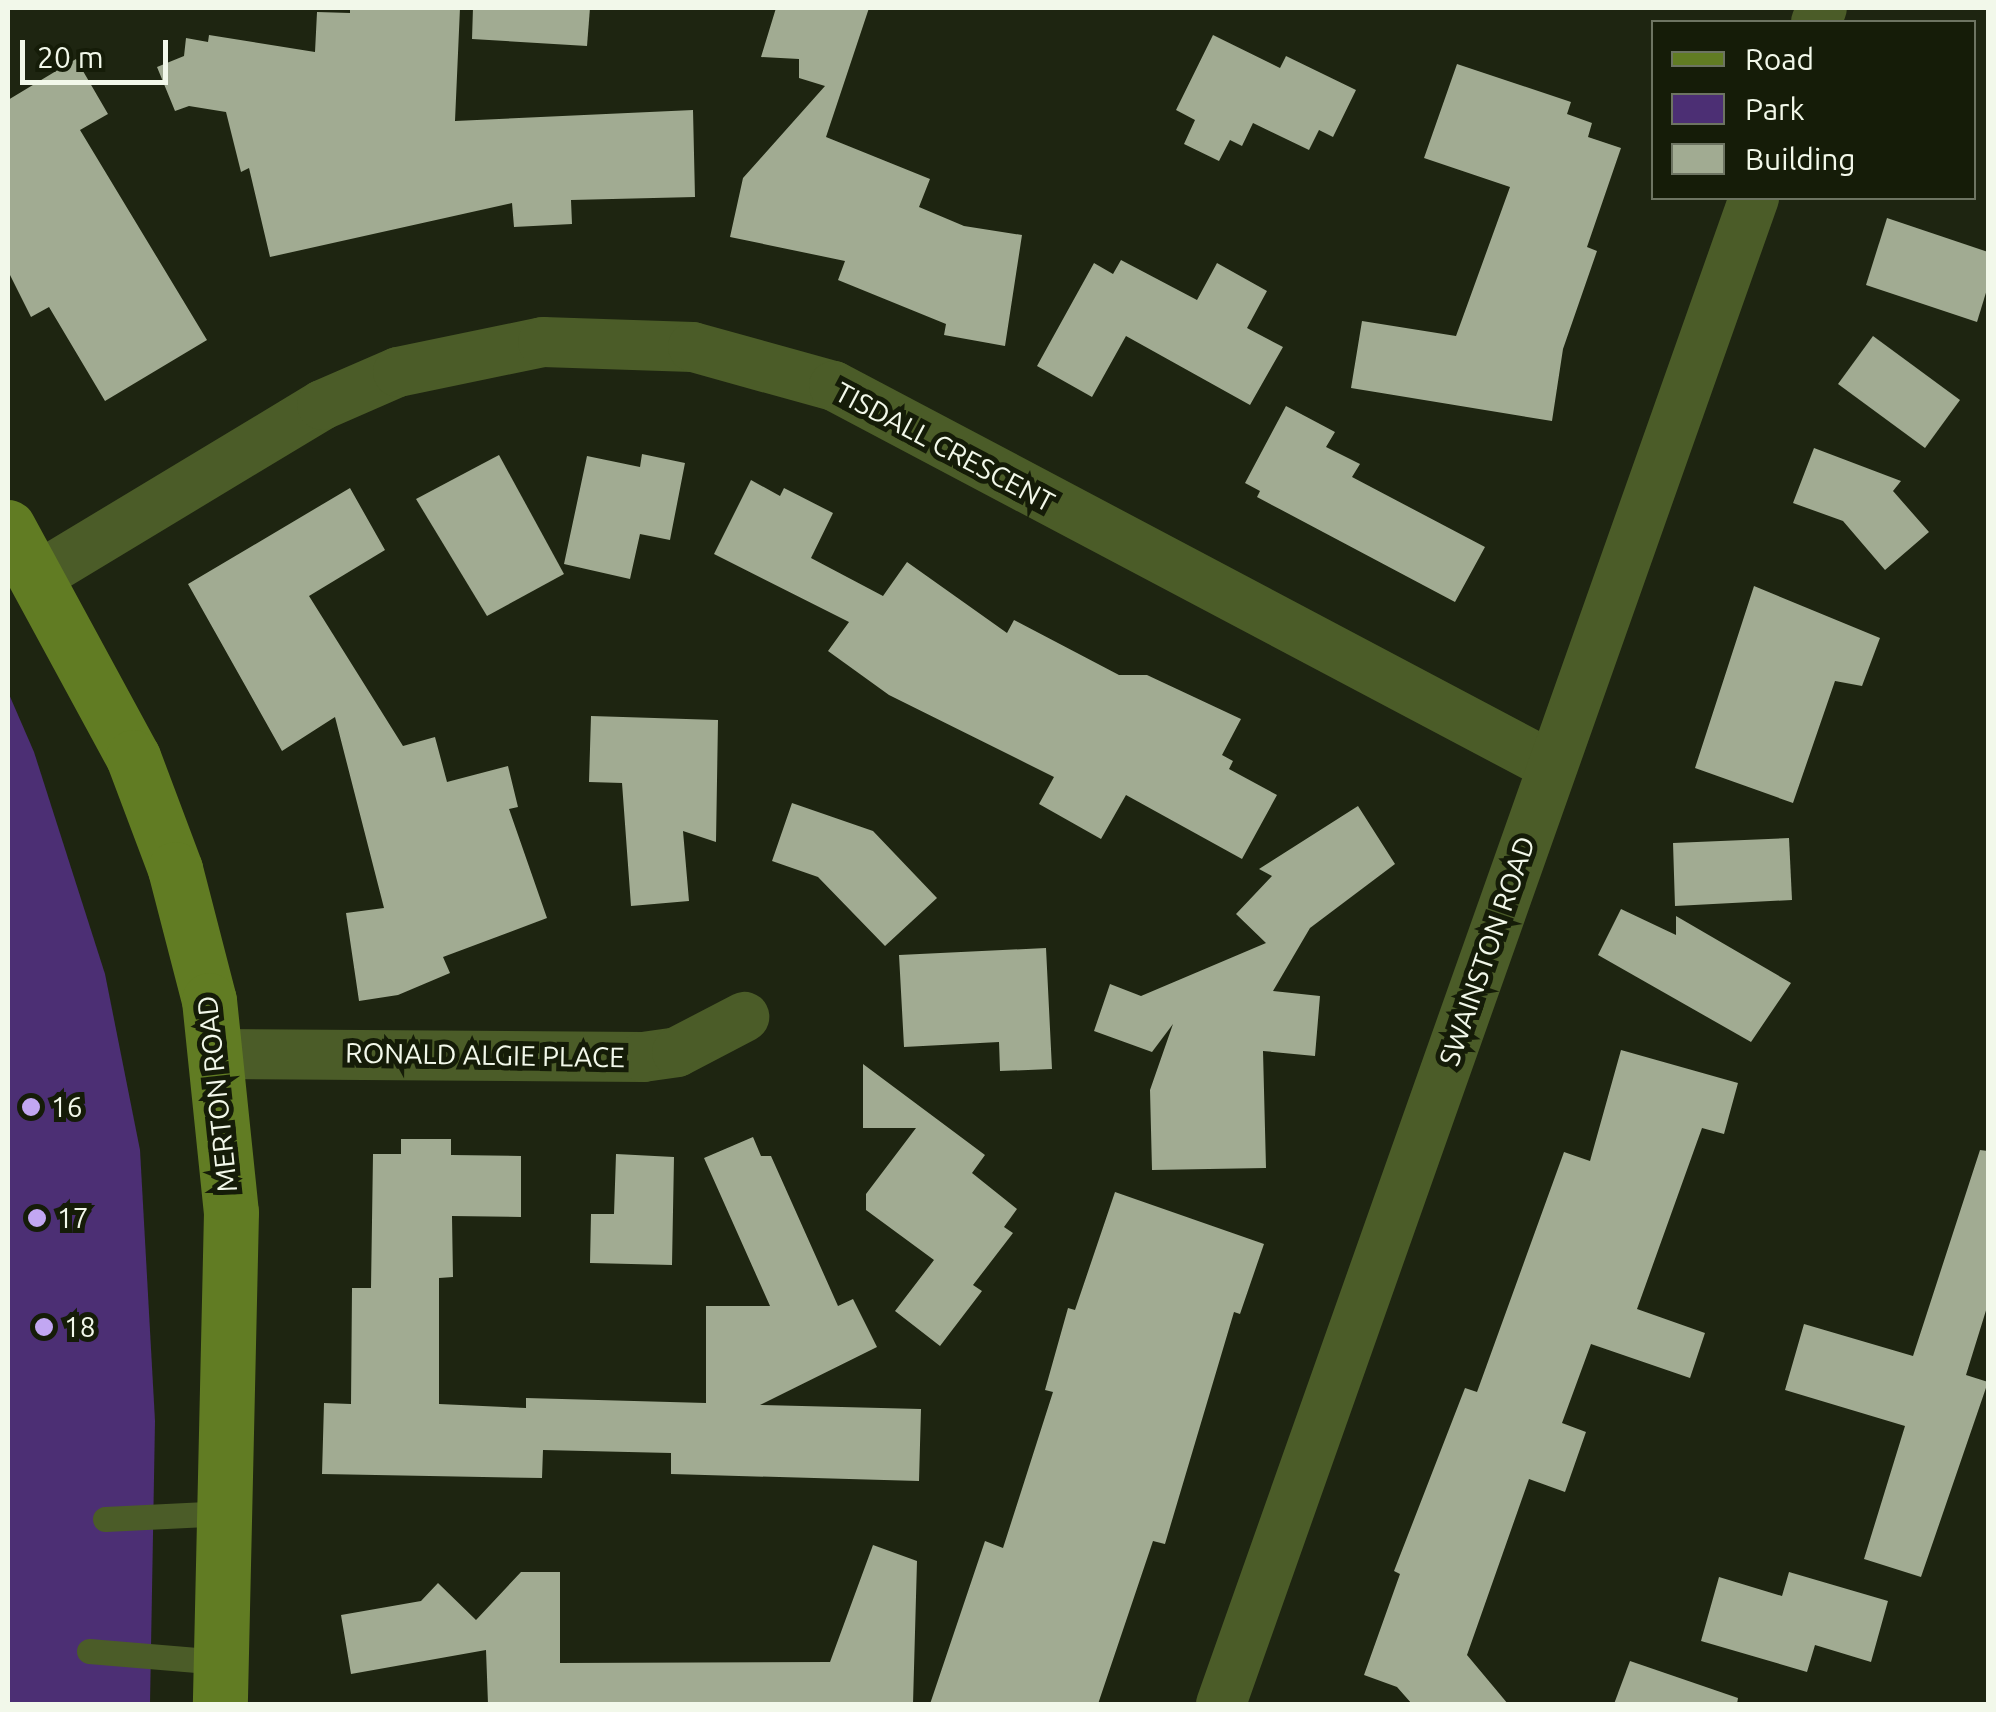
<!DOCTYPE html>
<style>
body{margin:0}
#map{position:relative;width:1996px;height:1712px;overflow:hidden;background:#1e2511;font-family:Ubuntu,sans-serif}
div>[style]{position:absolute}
.green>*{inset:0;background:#4c2f74}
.building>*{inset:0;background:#a1ab92}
.service>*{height:25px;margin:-12.5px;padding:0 12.5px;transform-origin:12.5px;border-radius:12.5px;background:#4b5c28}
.minor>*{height:50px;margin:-25px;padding:0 25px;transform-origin:25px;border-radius:25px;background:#4b5c28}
.secondary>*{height:55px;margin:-27.5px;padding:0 27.5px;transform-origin:27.5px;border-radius:27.5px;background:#617c23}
.dots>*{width:28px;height:28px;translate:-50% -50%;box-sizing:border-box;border:5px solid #151c08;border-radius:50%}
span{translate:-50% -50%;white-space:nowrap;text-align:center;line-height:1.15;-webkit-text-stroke:10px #151c08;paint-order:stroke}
.street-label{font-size:28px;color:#f2f8ea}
.poi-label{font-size:28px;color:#f2f8ea}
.left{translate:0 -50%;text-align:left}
.frame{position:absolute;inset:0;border:10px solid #f2f8ea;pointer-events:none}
.legend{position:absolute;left:1651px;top:20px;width:325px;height:180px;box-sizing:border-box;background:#151c08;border:2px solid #6d7462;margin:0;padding:12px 18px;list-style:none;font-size:30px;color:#f2f8ea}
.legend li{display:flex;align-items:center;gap:20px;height:50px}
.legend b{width:50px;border:2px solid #6d7462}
.scale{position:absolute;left:20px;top:40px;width:148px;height:45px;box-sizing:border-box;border:5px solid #f2f8ea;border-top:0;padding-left:12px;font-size:30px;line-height:35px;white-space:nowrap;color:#f2f8ea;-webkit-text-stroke:8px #151c08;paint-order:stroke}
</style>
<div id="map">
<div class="green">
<div style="clip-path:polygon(8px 692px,34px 752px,105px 974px,140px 1150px,155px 1421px,150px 1704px,8px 1704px)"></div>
</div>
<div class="building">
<div style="clip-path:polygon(350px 8px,460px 8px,455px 121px,693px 110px,695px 197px,571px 200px,572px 224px,514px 227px,512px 203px,270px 257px,249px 168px,241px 172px,226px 112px,189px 106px,175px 111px,157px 67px,184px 56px,186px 38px,208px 42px,209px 35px,315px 52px,317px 12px,350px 13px)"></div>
<div style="clip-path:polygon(473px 8px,590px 8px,587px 46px,472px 39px)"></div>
<div style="clip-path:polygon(776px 8px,869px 8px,826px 137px,930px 179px,919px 207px,964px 226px,1022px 235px,1005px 346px,944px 335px,946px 324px,838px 280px,845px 261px,730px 237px,743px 178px,825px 86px,799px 78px,799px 59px,761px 57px)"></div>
<div style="clip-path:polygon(1213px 35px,1280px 68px,1286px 56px,1356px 90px,1333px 137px,1319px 130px,1309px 150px,1253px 123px,1242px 146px,1230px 140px,1219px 161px,1184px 144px,1195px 120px,1176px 110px)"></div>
<div style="clip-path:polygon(76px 59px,108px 114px,80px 130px,207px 340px,105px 401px,49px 307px,31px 317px,8px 271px,8px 100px)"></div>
<div style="clip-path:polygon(1457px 64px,1571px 102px,1567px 114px,1592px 123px,1588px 137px,1621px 148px,1587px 247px,1597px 251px,1563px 349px,1552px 421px,1351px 388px,1362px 321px,1456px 336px,1510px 187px,1424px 158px)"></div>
<div style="clip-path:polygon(1887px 218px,1988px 252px,1988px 286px,1977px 322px,1866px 285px)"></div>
<div style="clip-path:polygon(1121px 260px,1197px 300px,1217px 263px,1267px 291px,1247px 328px,1283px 347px,1250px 405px,1126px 336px,1092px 397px,1037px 366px,1094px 263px,1113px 274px)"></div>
<div style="clip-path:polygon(1873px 336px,1960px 400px,1925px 448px,1838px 384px)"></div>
<div style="clip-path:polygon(1286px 406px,1335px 432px,1326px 447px,1360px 464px,1352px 477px,1485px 547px,1455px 602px,1257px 497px,1260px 491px,1245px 483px)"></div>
<div style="clip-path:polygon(1814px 448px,1901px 481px,1893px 491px,1929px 532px,1885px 570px,1843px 521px,1793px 503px)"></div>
<div style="clip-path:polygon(642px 454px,685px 463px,670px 540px,640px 534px,630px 579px,564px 564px,587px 456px,640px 467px)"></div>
<div style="clip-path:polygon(499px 455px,564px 574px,487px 616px,416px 499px)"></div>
<div style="clip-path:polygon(751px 480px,780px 496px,784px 488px,833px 513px,811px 558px,883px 596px,907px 562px,1007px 633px,1014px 620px,1119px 675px,1147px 675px,1241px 719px,1222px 755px,1233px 761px,1229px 769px,1277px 795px,1242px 859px,1126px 795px,1101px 839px,1039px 804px,1054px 777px,889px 695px,828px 651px,849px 622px,714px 554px)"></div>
<div style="clip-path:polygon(350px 488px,385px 550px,309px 596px,403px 746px,435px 737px,447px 782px,508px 766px,518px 807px,509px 809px,547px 918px,443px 957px,450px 973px,398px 995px,359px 1001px,346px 913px,384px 908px,335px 717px,282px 751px,188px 584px)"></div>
<div style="clip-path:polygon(1754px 586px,1880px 638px,1862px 686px,1835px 681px,1793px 803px,1695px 768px)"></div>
<div style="clip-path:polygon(591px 716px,718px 720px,716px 842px,683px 831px,689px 901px,631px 906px,622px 783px,589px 782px)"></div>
<div style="clip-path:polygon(792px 803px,873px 831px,937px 898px,885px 946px,818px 877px,772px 861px)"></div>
<div style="clip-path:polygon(1358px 806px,1395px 864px,1310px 928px,1273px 991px,1320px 996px,1315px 1056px,1263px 1051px,1266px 1168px,1152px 1170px,1150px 1090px,1173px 1024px,1152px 1052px,1094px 1031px,1110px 984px,1141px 996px,1266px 943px,1236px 914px,1272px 876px,1259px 869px)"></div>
<div style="clip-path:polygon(1789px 838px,1792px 900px,1675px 906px,1673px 843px)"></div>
<div style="clip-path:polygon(1621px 909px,1676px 935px,1676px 916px,1791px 983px,1751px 1042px,1598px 955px)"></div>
<div style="clip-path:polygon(1046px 948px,1052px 1069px,1000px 1071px,999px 1042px,904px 1047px,899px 955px)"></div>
<div style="clip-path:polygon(1621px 1050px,1738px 1083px,1724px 1134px,1702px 1128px,1637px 1309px,1705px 1333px,1690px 1378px,1591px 1344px,1562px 1423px,1586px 1432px,1565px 1492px,1529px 1479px,1467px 1655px,1508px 1704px,1412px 1704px,1397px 1687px,1364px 1675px,1400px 1574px,1394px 1571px,1465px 1388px,1477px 1392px,1564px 1152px,1590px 1161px)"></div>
<div style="clip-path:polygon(863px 1064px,985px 1155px,972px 1173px,1017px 1209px,1004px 1227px,1013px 1233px,973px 1285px,982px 1291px,940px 1346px,895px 1311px,934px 1260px,866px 1210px,866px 1194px,916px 1128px,863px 1128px)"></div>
<div style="clip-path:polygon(753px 1137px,761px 1156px,771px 1156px,838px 1306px,853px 1299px,877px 1347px,760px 1405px,921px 1409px,919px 1481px,671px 1474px,671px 1453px,543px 1450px,542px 1478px,322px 1474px,324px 1403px,351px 1404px,352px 1288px,371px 1288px,373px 1154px,401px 1154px,401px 1139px,451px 1139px,451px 1155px,521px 1156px,521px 1217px,452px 1216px,453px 1277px,439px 1278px,439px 1404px,526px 1408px,526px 1398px,706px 1403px,706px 1306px,770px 1306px,704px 1158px)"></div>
<div style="clip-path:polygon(1980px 1150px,1988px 1151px,1988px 1304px,1966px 1375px,1988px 1382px,1921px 1577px,1864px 1559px,1905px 1426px,1785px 1390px,1804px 1324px,1913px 1356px)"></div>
<div style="clip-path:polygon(616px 1154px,674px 1157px,672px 1265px,590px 1263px,591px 1214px,614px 1214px)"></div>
<div style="clip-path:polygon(1115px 1192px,1264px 1244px,1240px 1314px,1234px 1312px,1165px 1544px,1153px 1541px,1098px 1704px,930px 1704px,985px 1541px,1003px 1548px,1053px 1392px,1045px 1390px,1068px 1308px,1075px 1310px)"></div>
<div style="clip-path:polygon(873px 1545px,917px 1561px,913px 1704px,488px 1704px,486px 1650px,351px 1674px,341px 1615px,421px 1601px,438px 1583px,476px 1620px,521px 1572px,560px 1572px,560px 1663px,830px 1662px)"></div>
<div style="clip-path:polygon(1789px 1572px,1888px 1601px,1871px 1662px,1815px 1645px,1807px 1672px,1701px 1641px,1719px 1577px,1782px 1596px)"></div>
<div style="clip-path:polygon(1630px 1661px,1738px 1698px,1737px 1704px,1614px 1704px)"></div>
</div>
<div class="service">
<div style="left:105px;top:1519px;width:122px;rotate:-2.8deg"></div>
<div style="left:89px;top:1651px;width:132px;rotate:4.8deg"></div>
</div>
<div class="minor">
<div style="left:1816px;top:22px;width:15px;rotate:-67deg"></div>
<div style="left:37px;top:577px;width:333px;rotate:-31.1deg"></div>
<div style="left:322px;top:405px;width:83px;rotate:-23.5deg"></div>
<div style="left:398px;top:372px;width:148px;rotate:-11.7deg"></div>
<div style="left:543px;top:342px;width:150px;rotate:1.9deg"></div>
<div style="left:693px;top:347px;width:146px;rotate:15.5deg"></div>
<div style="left:834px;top:386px;width:812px;rotate:27.89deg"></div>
<div style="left:217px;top:1054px;width:426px;rotate:0.4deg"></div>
<div style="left:643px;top:1057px;width:34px;rotate:-8deg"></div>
<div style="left:677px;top:1052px;width:76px;rotate:-27.6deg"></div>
<div style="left:1221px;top:1704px;width:1598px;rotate:-70.51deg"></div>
</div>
<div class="secondary">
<div style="left:8px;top:527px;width:262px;rotate:61.5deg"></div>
<div style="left:133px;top:757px;width:120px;rotate:69.4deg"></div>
<div style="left:175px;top:869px;width:135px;rotate:75.5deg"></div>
<div style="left:209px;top:1000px;width:213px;rotate:84.1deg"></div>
<div style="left:231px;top:1212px;width:492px;rotate:91.3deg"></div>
</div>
<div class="dots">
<div style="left:31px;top:1107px;background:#c2a7f2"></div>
<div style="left:37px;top:1218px;background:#c2a7f2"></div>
<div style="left:44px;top:1327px;background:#c2a7f2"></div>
</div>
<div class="street-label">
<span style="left:945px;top:447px;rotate:28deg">TISDALL CRESCENT</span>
<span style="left:1487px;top:951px;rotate:-71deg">SWAINSTON ROAD</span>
<span style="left:485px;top:1055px;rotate:1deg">RONALD ALGIE PLACE</span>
<span style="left:217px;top:1094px;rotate:-96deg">MERTON ROAD</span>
</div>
<div class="poi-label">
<span class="left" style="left:51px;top:1107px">16</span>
<span class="left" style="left:57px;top:1218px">17</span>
<span class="left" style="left:64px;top:1327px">18</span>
</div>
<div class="frame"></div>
<ul class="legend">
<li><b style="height:12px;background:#617c23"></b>Road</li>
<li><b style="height:28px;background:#4c2f74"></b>Park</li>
<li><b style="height:28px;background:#a1ab92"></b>Building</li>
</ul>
<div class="scale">20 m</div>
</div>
